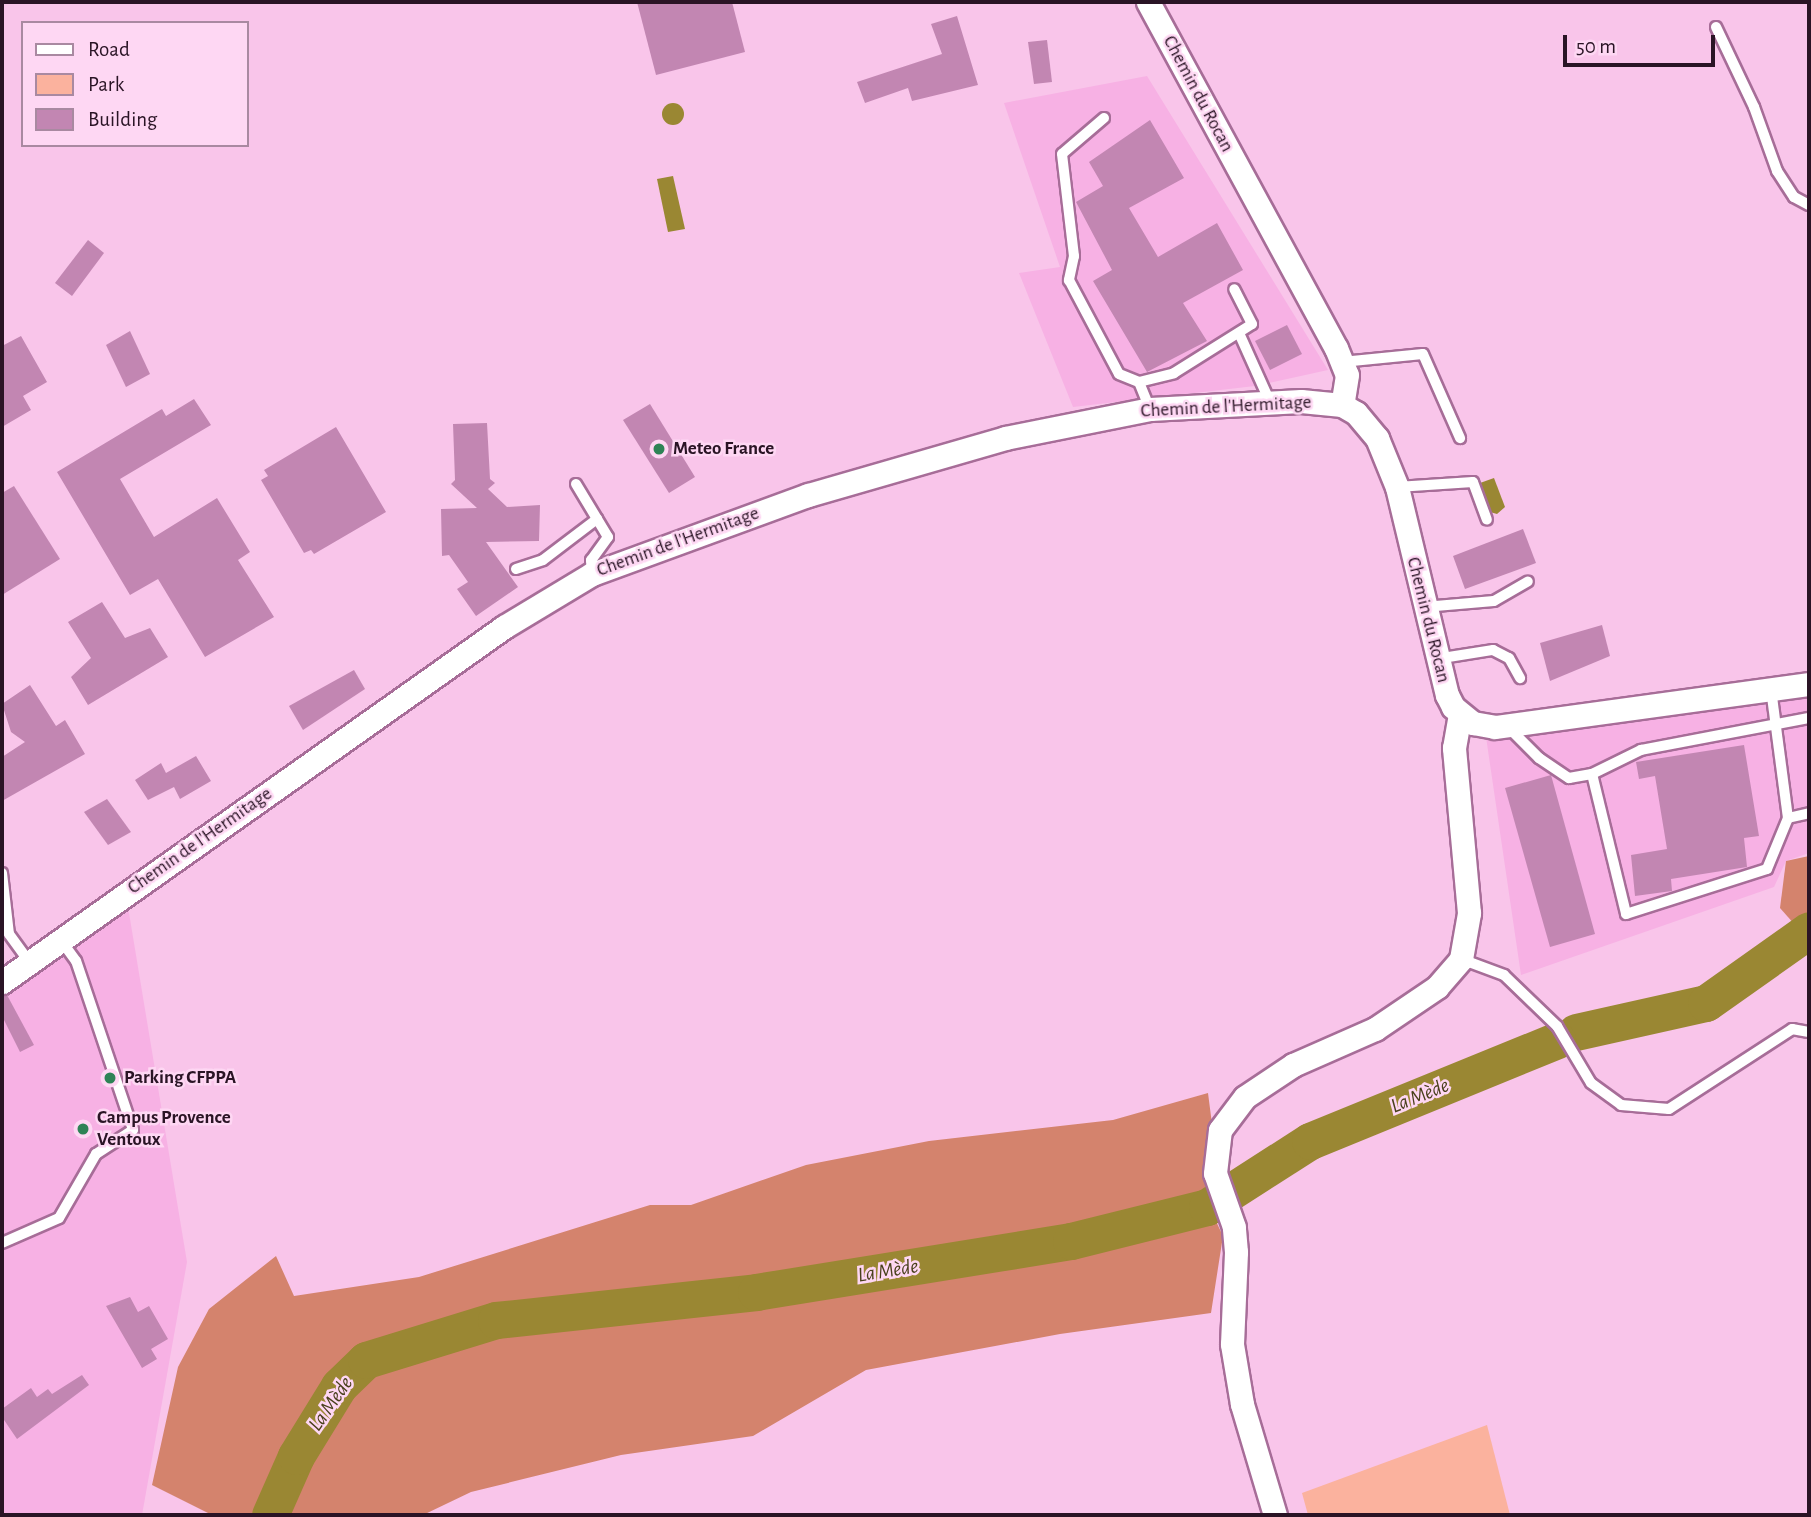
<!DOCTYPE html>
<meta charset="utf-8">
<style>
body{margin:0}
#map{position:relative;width:1811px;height:1517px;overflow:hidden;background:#f9c5ea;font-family:"Alegreya Sans",sans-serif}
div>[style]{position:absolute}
.built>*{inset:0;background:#f7b1e4}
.green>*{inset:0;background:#fbb29e}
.forest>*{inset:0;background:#d4836d}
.water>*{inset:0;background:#9a8733}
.round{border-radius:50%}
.river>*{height:37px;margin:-18.5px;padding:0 18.5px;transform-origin:18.5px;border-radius:18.5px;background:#9a8733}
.building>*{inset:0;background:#c286b2}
.roads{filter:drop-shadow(2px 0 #a76d98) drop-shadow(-2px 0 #a76d98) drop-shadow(0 2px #a76d98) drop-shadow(0 -2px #a76d98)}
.lane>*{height:10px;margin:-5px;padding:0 5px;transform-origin:5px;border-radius:5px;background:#fff}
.street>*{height:23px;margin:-11.5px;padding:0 11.5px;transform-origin:11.5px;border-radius:11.5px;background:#fff}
.dots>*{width:19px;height:19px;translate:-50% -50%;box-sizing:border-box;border:4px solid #fed7f3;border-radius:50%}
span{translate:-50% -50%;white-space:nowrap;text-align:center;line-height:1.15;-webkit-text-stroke:5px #fed7f3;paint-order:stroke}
.street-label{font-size:19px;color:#2a1425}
.poi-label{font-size:19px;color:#2a1425;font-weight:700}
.left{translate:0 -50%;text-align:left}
.water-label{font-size:21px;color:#49401c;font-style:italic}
.frame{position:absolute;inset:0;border:4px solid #2a1425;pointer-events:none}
.legend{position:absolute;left:21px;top:21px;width:228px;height:126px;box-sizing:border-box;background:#fed7f3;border:2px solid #a989a1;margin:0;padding:9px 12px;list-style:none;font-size:21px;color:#2a1425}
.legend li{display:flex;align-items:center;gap:14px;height:35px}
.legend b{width:35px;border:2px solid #a989a1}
.scale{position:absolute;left:1563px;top:35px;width:152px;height:32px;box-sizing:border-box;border:4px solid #2a1425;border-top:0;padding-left:9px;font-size:21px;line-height:24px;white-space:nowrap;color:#2a1425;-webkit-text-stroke:5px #fed7f3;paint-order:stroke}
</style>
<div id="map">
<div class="built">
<div style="clip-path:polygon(1147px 76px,1328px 370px,1255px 386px,1073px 407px,1019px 273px,1060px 267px,1004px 103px)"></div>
<div style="clip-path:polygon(1809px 697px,1809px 853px,1786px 861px,1774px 887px,1521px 975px,1486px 737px)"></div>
<div style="clip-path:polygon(128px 907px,187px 1262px,142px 1515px,2px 1515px,2px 996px)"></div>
</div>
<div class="green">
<div style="clip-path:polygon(1487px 1425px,1510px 1515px,1308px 1515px,1302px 1493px)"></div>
</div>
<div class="forest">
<div style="clip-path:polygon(1809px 856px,1809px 930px,1803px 934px,1780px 908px,1786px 861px)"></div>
<div style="clip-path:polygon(1208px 1093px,1212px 1124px,1204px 1180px,1210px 1193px,1197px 1202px,1057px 1236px,748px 1285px,490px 1313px,359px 1353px,327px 1386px,284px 1458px,260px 1515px,212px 1515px,152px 1485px,178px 1367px,209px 1309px,276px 1256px,294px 1296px,419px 1277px,650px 1205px,691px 1205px,806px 1165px,929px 1141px,1113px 1120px)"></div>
<div style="clip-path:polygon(1213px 1215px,1223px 1236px,1211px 1313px,1060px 1334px,866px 1370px,753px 1436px,621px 1455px,471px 1492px,423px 1515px,279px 1515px,303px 1455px,345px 1393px,369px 1367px,496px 1327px,764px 1300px,1077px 1248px)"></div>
</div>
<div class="water">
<div class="round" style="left:662px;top:103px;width:22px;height:22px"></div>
<div style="clip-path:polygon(673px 176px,685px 229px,668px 232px,657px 179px)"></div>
<div style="clip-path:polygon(1494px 478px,1505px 507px,1497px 514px,1490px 512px,1480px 483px)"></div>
</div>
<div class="river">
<div style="left:1576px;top:1032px;width:133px;rotate:-12.6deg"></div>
<div style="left:1706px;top:1003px;width:126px;rotate:-35.3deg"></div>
<div style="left:270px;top:1515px;width:64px;rotate:-66.2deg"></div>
<div style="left:296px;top:1456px;width:82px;rotate:-58.4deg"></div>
<div style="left:339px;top:1386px;width:37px;rotate:-44deg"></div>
<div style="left:366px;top:1360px;width:136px;rotate:-17.1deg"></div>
<div style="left:496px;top:1320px;width:262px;rotate:-6.1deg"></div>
<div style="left:756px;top:1292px;width:319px;rotate:-9.2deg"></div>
<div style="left:1071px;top:1241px;width:140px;rotate:-14deg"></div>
<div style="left:1207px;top:1207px;width:122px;rotate:-32.7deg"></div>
<div style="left:1310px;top:1141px;width:267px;rotate:-22.2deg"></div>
</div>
<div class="building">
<div style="clip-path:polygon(637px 2px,732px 2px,745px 52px,656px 75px)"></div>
<div style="clip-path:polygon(957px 16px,978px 85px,912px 101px,908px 88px,865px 103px,857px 82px,942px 54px,931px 24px)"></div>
<div style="clip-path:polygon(1047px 40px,1052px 82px,1034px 84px,1028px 42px)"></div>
<div style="clip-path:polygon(1150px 120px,1184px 178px,1129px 208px,1158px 257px,1217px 223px,1243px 270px,1183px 303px,1207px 341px,1147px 372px,1093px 281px,1112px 270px,1076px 202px,1103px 186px,1089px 162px)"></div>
<div style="clip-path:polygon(88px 240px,104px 253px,72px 296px,55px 283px)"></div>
<div style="clip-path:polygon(1287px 325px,1302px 354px,1270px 370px,1255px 341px)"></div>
<div style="clip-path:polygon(130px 331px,150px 374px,126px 387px,106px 345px)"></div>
<div style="clip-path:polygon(21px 336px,47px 382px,23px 396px,31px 410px,2px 427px,2px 346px)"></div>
<div style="clip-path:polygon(194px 399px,211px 425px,120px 479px,154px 537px,217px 498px,250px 552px,238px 560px,274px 617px,205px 657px,158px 579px,130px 595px,57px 472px,162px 409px,166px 416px)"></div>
<div style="clip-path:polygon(650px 404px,695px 477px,669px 493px,623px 420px)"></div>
<div style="clip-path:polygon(487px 423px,490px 479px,495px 483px,488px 489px,507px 507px,540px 505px,539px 541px,486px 542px,518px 587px,476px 616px,457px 589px,468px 582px,449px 555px,442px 556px,441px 509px,477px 508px,451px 484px,455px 480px,453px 424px)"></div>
<div style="clip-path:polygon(336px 427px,386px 512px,314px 554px,311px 550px,304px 553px,261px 480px,268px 476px,264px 470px)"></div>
<div style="clip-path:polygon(14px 486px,60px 559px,2px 595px,2px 493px)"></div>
<div style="clip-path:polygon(1523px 529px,1536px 563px,1465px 589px,1453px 556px)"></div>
<div style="clip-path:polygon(102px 602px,125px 638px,150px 628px,168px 657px,88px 705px,71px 677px,91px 658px,68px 622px)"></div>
<div style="clip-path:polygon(1602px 625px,1610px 656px,1550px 681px,1540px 643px)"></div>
<div style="clip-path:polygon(354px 670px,365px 689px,303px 730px,289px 706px)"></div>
<div style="clip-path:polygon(30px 685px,56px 726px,65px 720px,85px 754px,2px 801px,2px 757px,25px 742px,11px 732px,2px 704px)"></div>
<div style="clip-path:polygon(1744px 745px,1759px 836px,1744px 838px,1747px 867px,1671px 879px,1672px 891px,1635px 896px,1631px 855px,1667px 849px,1655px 776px,1639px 779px,1636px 762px)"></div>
<div style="clip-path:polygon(196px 756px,211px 781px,180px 799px,174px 787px,148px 800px,135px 780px,161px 763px,166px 773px)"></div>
<div style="clip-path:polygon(1551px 775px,1595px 934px,1550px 947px,1505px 788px)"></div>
<div style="clip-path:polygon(107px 799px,131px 832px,108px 845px,84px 812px)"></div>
<div style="clip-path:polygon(7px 995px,34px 1045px,20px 1052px,2px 1016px,2px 996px)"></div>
<div style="clip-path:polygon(130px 1297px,138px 1312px,149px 1306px,168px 1339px,151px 1349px,157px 1359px,142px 1368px,106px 1306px)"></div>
<div style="clip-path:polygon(82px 1375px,89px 1385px,17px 1439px,2px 1417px,2px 1409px,31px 1388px,37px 1397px,48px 1389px,52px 1394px)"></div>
</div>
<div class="roads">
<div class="lane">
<div style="left:1716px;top:27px;width:89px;rotate:64.6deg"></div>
<div style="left:1754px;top:107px;width:68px;rotate:70.2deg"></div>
<div style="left:1777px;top:171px;width:31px;rotate:57deg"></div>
<div style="left:1794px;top:197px;width:17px;rotate:28deg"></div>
<div style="left:1104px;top:118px;width:55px;rotate:139.4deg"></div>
<div style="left:1062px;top:154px;width:103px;rotate:83.3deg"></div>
<div style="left:1074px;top:256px;width:25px;rotate:102deg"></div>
<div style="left:1069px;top:280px;width:106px;rotate:62deg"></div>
<div style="left:1119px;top:374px;width:22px;rotate:22deg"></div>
<div style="left:1139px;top:382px;width:29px;rotate:68deg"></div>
<div style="left:1239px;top:333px;width:76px;rotate:65.8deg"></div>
<div style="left:1342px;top:362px;width:81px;rotate:-5.6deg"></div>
<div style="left:1423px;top:354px;width:92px;rotate:66.2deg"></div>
<div style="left:1139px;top:382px;width:36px;rotate:-14deg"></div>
<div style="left:1174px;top:373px;width:92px;rotate:-32.1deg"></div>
<div style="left:1252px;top:324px;width:39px;rotate:-117deg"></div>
<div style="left:576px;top:484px;width:62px;rotate:58.9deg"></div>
<div style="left:608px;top:537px;width:29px;rotate:126deg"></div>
<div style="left:591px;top:560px;width:14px;rotate:86deg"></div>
<div style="left:1397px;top:487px;width:76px;rotate:-3.8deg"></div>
<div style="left:1473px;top:482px;width:40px;rotate:69.8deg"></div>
<div style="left:516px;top:569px;width:28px;rotate:-18deg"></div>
<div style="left:543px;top:560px;width:68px;rotate:-37.2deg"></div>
<div style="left:1424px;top:607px;width:70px;rotate:-4.9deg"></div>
<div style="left:1494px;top:601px;width:39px;rotate:-30deg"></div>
<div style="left:1436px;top:659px;width:58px;rotate:-9deg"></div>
<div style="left:1493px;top:650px;width:18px;rotate:27deg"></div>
<div style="left:1509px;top:658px;width:23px;rotate:61deg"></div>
<div style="left:1771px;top:689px;width:130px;rotate:82.5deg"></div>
<div style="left:1508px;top:727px;width:44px;rotate:45deg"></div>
<div style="left:1539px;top:758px;width:36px;rotate:34deg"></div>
<div style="left:1569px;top:778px;width:23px;rotate:-10deg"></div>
<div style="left:1592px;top:774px;width:55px;rotate:-26.1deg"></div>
<div style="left:1641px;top:750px;width:171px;rotate:-10.8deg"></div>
<div style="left:1592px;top:774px;width:144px;rotate:76.3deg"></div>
<div style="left:1626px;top:914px;width:148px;rotate:-17.7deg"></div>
<div style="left:1767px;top:869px;width:55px;rotate:-67.6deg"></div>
<div style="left:1788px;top:818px;width:22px;rotate:-13deg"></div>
<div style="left:2px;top:873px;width:61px;rotate:83.5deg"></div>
<div style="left:9px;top:934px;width:34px;rotate:54deg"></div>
<div style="left:1461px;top:959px;width:46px;rotate:20.4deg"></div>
<div style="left:1504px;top:975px;width:74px;rotate:43.9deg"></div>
<div style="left:1557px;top:1026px;width:66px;rotate:59.2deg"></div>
<div style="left:1591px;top:1083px;width:37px;rotate:36deg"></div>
<div style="left:1621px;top:1105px;width:48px;rotate:4.8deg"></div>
<div style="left:1669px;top:1109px;width:147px;rotate:-33deg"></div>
<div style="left:1792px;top:1029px;width:17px;rotate:10deg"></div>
<div style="left:2px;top:1243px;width:62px;rotate:-23.7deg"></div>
<div style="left:59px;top:1218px;width:74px;rotate:-60deg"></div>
<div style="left:96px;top:1154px;width:44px;rotate:-33deg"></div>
<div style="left:133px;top:1130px;width:178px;rotate:-108.6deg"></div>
<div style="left:76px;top:961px;width:26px;rotate:-126deg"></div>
</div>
<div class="street">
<div style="left:1148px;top:2px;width:394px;rotate:61.5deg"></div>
<div style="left:1336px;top:348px;width:29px;rotate:68deg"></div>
<div style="left:1347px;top:375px;width:30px;rotate:99deg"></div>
<div style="left:2px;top:982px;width:615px;rotate:-35.27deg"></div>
<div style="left:504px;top:627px;width:103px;rotate:-31.1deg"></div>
<div style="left:592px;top:574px;width:230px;rotate:-20.1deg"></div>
<div style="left:808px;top:495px;width:205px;rotate:-16.1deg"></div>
<div style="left:1005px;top:438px;width:148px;rotate:-11.3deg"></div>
<div style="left:1150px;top:409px;width:151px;rotate:-3deg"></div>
<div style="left:1301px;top:401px;width:41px;rotate:5.6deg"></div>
<div style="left:1342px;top:405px;width:16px;rotate:30deg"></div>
<div style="left:1356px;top:413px;width:33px;rotate:50deg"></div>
<div style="left:1377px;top:438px;width:53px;rotate:67.8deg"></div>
<div style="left:1397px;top:487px;width:214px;rotate:76.5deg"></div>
<div style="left:1447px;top:695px;width:13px;rotate:63deg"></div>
<div style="left:1453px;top:707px;width:26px;rotate:39deg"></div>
<div style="left:1473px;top:723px;width:22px;rotate:10deg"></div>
<div style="left:1495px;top:727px;width:317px;rotate:-7.8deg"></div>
<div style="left:1275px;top:1515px;width:116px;rotate:-106.6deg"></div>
<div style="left:1242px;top:1404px;width:61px;rotate:-99.5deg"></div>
<div style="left:1232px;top:1344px;width:92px;rotate:-87.5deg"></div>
<div style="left:1236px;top:1252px;width:25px;rotate:-95deg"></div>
<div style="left:1234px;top:1227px;width:57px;rotate:-109.4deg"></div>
<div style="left:1215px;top:1173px;width:43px;rotate:-83.4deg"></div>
<div style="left:1220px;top:1130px;width:41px;rotate:-52.9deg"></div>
<div style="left:1245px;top:1097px;width:58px;rotate:-33.7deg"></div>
<div style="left:1293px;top:1065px;width:90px;rotate:-23.7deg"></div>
<div style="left:1375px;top:1029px;width:75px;rotate:-34.1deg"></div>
<div style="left:1437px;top:987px;width:37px;rotate:-49deg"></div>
<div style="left:1461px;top:959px;width:47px;rotate:-80.1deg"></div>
<div style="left:1469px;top:913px;width:166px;rotate:-95.2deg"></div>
<div style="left:1454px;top:748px;width:34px;rotate:-80deg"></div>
</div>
</div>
<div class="dots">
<div style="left:659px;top:449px;background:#2e8356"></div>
<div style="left:110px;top:1078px;background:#2e8356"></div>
<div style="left:83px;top:1129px;background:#2e8356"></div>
</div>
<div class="street-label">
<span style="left:1198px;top:94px;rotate:62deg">Chemin du Rocan</span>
<span style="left:1226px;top:407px;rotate:-3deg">Chemin de l'Hermitage</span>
<span style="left:678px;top:542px;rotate:-20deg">Chemin de l'Hermitage</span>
<span style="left:1428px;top:620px;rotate:76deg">Chemin du Rocan</span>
<span style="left:200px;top:841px;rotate:-35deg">Chemin de l'Hermitage</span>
</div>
<div class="poi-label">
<span class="left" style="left:673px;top:449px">Meteo France</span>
<span class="left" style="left:124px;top:1078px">Parking CFPPA</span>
<span class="left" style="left:97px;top:1129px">Campus Provence<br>Ventoux</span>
</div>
<div class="water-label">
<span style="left:1420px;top:1096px;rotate:-22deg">La Mède</span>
<span style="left:888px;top:1271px;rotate:-9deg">La Mède</span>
<span style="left:331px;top:1404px;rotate:-55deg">La Mède</span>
</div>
<div class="frame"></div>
<ul class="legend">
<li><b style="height:9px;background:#fff"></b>Road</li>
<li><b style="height:19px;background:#fbb29e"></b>Park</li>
<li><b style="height:19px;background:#c286b2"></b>Building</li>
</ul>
<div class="scale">50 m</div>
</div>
